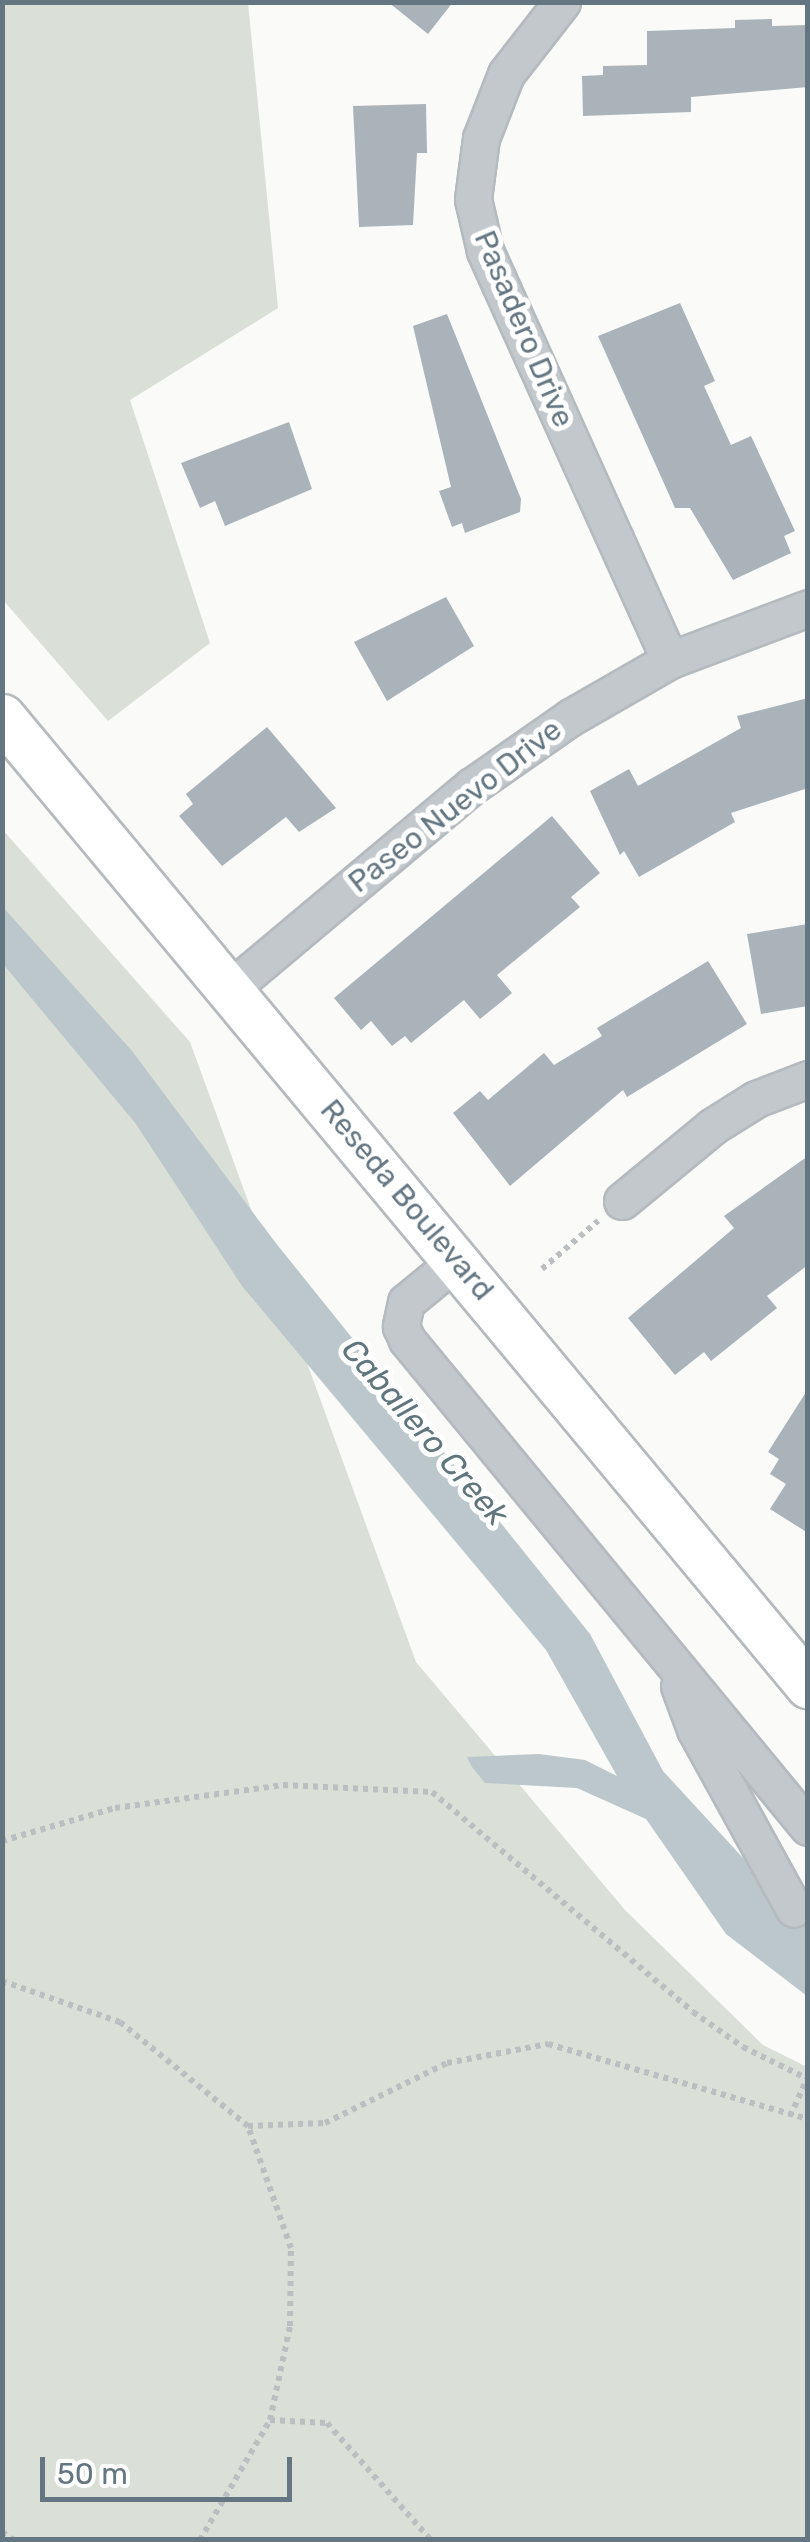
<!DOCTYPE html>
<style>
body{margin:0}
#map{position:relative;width:810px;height:2542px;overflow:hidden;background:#fafaf8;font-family:Rubik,sans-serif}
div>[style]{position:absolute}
.green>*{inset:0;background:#dadfd7}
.water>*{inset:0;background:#bbc7cb}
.building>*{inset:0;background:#aab3b9}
.path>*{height:6px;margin-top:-3px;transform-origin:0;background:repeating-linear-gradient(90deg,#bbbfc2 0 5px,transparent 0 10px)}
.roads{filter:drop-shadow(2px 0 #b5babe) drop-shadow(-2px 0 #b5babe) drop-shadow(0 2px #b5babe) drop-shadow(0 -2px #b5babe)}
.minor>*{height:35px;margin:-17.5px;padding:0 17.5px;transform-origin:17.5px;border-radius:17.5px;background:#c3c8cc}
.major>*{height:45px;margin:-22.5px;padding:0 22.5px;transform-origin:22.5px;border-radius:22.5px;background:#fff}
span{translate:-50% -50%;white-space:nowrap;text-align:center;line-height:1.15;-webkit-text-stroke:10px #fff;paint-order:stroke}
.street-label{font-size:30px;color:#657683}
.water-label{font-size:32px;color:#60757c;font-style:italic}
.frame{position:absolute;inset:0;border:5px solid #657683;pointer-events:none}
.scale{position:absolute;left:40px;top:2457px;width:252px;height:45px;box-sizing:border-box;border:5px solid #657683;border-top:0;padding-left:12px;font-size:30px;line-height:35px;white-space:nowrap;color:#657683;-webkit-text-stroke:8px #fff;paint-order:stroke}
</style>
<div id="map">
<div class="green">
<div style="clip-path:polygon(2px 3px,248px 3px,278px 308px,130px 400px,210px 643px,108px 721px,3px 600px)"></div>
<div style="clip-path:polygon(2px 829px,190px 1042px,416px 1662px,625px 1910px,763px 2045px,807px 2067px,807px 2539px,3px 2539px)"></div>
</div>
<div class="water">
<div style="clip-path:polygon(2px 906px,132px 1051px,275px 1242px,590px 1634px,663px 1771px,779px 1897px,807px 1919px,807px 1996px,726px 1934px,646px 1819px,577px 1788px,485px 1783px,472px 1767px,467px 1757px,539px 1754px,585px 1760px,617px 1776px,546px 1650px,242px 1286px,136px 1124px,3px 964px)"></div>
</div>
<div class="building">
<div style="clip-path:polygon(388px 2px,453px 2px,428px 34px)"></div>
<div style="clip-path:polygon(772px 19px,772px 26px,808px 25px,808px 87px,691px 97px,691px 112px,583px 116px,582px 76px,603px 75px,603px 66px,647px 65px,647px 31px,735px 28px,735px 20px)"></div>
<div style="clip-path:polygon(426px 104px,427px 153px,417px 153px,413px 225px,359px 227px,353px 106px)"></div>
<div style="clip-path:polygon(680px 303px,715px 381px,704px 386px,731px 445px,751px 436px,795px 531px,784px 536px,791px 553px,733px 580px,690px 508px,675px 508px,598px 336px)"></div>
<div style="clip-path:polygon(447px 314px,521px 499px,520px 512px,465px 533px,462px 523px,452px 527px,439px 491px,451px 487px,413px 326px)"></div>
<div style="clip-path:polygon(289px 422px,312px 489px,225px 526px,215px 501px,200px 508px,181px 463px)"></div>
<div style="clip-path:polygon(446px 597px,474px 646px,387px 701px,354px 642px)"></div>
<div style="clip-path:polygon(808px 698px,808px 788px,731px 813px,735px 822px,639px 877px,624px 851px,620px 855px,590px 791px,629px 769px,638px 786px,741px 728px,737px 716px)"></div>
<div style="clip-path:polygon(267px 727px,336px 808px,299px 832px,286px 817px,222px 866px,179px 816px,193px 804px,186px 794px)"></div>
<div style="clip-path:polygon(552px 816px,600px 873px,571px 897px,580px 907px,497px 975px,512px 993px,480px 1019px,464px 1000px,411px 1043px,405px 1036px,392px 1046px,371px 1021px,361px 1030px,334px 998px)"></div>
<div style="clip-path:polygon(808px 924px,808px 1006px,761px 1014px,747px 934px)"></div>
<div style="clip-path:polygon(708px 961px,747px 1024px,627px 1097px,623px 1090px,510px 1186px,453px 1113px,480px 1091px,488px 1100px,544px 1053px,554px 1065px,602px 1036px,597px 1028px)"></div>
<div style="clip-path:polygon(808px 1156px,808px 1265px,767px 1296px,777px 1308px,711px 1361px,704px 1352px,675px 1375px,628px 1318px,734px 1228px,724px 1216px)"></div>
<div style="clip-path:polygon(808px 1389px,808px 1533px,770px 1509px,786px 1484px,770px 1474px,779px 1459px,768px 1452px)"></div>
</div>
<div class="path">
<div style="left:542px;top:1269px;width:74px;rotate:-40.6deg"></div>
<div style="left:2px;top:1841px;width:118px;rotate:-16.3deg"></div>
<div style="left:115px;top:1808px;width:170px;rotate:-7.8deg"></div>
<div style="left:283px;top:1785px;width:149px;rotate:2.7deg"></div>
<div style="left:432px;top:1792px;width:341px;rotate:40.1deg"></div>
<div style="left:693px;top:2012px;width:61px;rotate:35deg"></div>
<div style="left:743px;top:2047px;width:72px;rotate:26.2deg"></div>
<div style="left:2px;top:1981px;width:125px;rotate:19.2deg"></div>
<div style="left:120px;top:2022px;width:165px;rotate:39.1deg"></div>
<div style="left:248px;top:2126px;width:77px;rotate:-2.2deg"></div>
<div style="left:325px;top:2123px;width:136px;rotate:-26.2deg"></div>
<div style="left:447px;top:2063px;width:103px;rotate:-10.7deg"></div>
<div style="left:548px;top:2044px;width:271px;rotate:16.1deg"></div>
<div style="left:790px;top:2116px;width:41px;rotate:-65.3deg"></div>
<div style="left:270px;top:2420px;width:57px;rotate:3deg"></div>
<div style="left:327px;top:2423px;width:157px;rotate:48.4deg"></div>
<div style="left:2px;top:2532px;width:14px;rotate:34deg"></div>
<div style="left:200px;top:2540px;width:139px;rotate:-59.7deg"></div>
<div style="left:270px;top:2420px;width:96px;rotate:-78deg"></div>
<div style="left:290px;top:2326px;width:78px;rotate:-89.3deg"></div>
<div style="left:291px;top:2248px;width:129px;rotate:-109.4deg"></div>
</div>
<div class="roads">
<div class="minor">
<div style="left:562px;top:2px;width:91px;rotate:127.9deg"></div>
<div style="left:506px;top:74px;width:69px;rotate:111.3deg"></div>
<div style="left:481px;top:138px;width:62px;rotate:97.5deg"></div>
<div style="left:473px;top:199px;width:53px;rotate:77deg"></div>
<div style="left:485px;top:251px;width:449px;rotate:65.7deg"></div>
<div style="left:231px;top:988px;width:314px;rotate:-40deg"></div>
<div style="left:472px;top:786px;width:121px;rotate:-34.9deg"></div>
<div style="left:571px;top:717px;width:114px;rotate:-29.9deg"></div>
<div style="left:670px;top:660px;width:147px;rotate:-20.6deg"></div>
<div style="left:622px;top:1201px;width:118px;rotate:-39.5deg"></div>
<div style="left:713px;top:1126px;width:51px;rotate:-32.1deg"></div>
<div style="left:756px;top:1099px;width:56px;rotate:-21deg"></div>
<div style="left:457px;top:1260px;width:66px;rotate:140.5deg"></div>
<div style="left:406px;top:1302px;width:25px;rotate:102deg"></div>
<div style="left:401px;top:1326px;width:15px;rotate:67deg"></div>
<div style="left:407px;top:1340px;width:631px;rotate:50.53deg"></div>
<div style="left:679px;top:1686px;width:46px;rotate:69.6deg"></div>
<div style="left:695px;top:1729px;width:205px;rotate:61.2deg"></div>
</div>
<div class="major">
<div style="left:2px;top:717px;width:1260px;rotate:50.22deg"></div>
</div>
</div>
<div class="street-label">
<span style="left:524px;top:329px;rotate:67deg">Pasadero Drive</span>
<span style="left:455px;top:806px;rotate:-38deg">Paseo Nuevo Drive</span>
<span style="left:407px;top:1200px;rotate:50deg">Reseda Boulevard</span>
</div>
<div class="water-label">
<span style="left:425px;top:1432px;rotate:49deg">Caballero Creek</span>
</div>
<div class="frame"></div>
<div class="scale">50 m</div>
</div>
